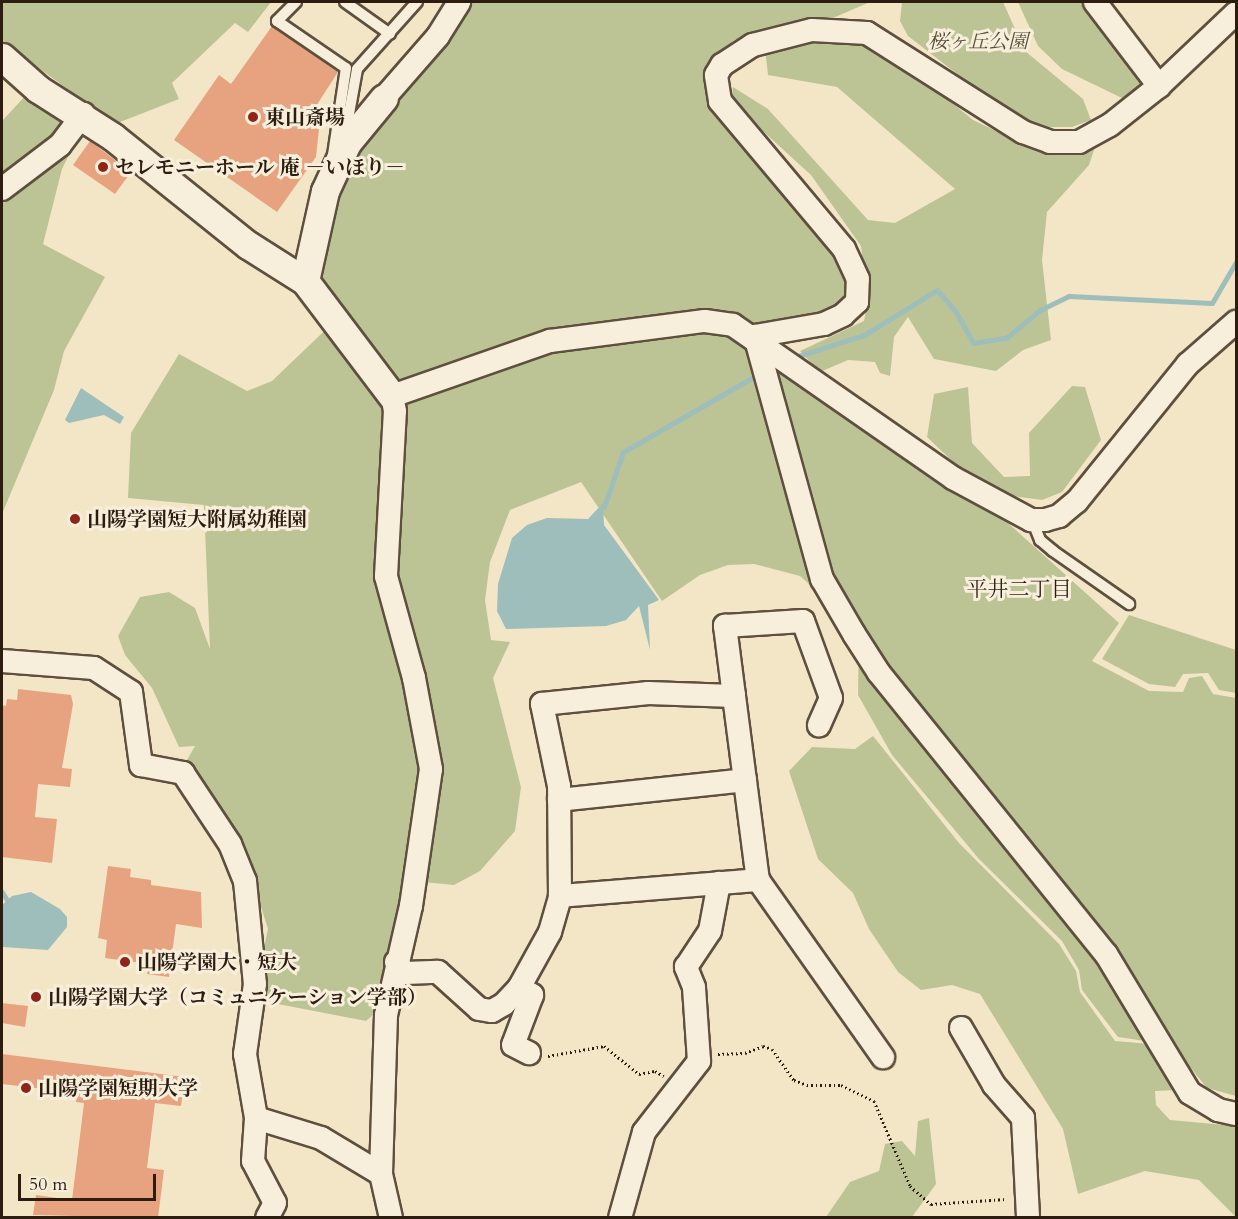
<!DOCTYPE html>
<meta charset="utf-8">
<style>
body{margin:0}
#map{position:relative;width:1238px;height:1219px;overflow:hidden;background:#f3e6c7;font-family:Cardo,"Noto Serif JP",serif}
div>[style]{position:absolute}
.green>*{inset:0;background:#bcc495}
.water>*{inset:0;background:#9dbebb}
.stream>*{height:5px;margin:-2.5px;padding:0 2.5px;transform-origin:2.5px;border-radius:2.5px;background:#9dbebb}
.building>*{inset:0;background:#e7a37f}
.path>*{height:3px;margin-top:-1.5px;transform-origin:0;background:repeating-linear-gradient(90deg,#2d1d11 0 1.5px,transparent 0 4.5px)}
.roads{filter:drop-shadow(2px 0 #5e4f3e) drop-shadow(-2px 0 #5e4f3e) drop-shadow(0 2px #5e4f3e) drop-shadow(0 -2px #5e4f3e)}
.service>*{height:10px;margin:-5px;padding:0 5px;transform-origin:5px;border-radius:5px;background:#f7efdb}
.minor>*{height:22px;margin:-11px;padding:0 11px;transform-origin:11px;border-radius:11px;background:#f7efdb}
.tertiary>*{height:27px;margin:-13.5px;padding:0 13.5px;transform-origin:13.5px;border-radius:13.5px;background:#f7efdb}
.dots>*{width:16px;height:16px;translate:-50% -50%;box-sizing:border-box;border:3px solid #f7efdb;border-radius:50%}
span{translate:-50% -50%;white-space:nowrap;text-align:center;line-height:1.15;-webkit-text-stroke:6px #f7efdb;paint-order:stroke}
.park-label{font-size:20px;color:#584f39;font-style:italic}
.poi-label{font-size:20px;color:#2d1d11;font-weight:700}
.left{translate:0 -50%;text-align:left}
.neighbourhood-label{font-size:21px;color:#2d1d11}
.frame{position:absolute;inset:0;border:3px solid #2d1d11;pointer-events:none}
.scale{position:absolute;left:18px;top:1174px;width:138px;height:27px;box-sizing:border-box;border:3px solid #2d1d11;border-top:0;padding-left:8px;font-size:18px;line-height:21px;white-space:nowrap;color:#2d1d11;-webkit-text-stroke:4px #f7efdb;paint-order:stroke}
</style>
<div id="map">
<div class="green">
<div style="clip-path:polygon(2px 2px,271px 2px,248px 32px,235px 23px,172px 83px,179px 99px,115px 124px,2px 41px)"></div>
<div style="clip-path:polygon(471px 2px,870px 2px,833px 18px,734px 40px,711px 64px,716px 100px,838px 255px,852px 285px,846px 300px,822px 314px,786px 321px,773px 363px,815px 397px,1009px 524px,1119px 623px,1092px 661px,1149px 691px,1183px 692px,1189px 678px,1202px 676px,1213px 694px,1236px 698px,1236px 1096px,1207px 1088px,1172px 1045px,1118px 1037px,1082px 990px,1079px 970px,1062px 941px,979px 859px,892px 755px,858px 695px,859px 629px,800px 576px,754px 564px,728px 565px,700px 575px,662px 601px,581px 482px,510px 510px,490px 562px,485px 600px,491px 640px,510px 642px,493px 678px,521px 787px,515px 831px,480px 871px,454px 885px,402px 880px,398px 929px,378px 986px,374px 1014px,366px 1021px,257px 1000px,268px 964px,261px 961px,268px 929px,251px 875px,187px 760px,195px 746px,179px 747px,152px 688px,125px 655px,118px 636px,140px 597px,169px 592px,195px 608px,210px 649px,204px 505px,128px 498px,131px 433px,179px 354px,247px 391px,272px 381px,341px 315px,315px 279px,341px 168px,457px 27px)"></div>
<div style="clip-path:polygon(902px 2px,1003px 2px,1025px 51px,1083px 99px,1091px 120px,1072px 127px,1038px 127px,1000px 107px,908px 36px,900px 21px)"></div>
<div style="clip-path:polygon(1018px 2px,1082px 2px,1146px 85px,1126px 100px,1062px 69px,1038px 46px)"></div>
<div style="clip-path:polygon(830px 38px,863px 42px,906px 65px,973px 120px,1042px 153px,1096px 144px,1089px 165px,1047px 212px,1042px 260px,1051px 340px,1023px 350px,996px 371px,934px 359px,908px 317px,894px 337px,890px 376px,880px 373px,875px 362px,848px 360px,820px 372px,800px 351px,864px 321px,868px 301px,861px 246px,811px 175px,731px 102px,733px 87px,768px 109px,868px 220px,895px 223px,955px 189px,837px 87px,768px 75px,765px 48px)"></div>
<div style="clip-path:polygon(28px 93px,81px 130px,62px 169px,43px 244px,105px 277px,64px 351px,54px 390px,2px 514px,2px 121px)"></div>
<div style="clip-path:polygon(1072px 386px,1085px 387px,1101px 440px,1062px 492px,1042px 500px,1013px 496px,954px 463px,927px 437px,934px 394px,968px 387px,972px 443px,1004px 477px,1030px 476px,1029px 433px)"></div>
<div style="clip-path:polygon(1129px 615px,1236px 650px,1236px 693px,1219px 690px,1208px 673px,1183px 674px,1175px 687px,1149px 684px,1102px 659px)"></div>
<div style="clip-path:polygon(873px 736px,959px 843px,1059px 944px,1076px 971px,1080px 992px,1115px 1041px,1151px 1044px,1179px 1090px,1155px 1091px,1156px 1105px,1170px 1120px,1236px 1126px,1236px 1217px,1199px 1180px,1145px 1171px,1078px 1194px,1063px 1129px,980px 994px,952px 985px,921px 990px,898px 972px,869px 929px,853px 893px,818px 859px,789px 771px,812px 747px,855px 749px)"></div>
<div style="clip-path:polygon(929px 1118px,936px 1184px,912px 1217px,826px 1217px,850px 1182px,879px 1171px,885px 1144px,902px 1141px,915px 1156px,918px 1121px)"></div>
</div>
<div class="water">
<div style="clip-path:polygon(81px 388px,124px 417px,120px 424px,104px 415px,69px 423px,65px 420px)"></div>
<div style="clip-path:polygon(603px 503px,604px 525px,659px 600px,648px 605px,650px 650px,639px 606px,626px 620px,606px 626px,506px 629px,497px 611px,498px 584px,512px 538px,527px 525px,547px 518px,588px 519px)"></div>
<div style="clip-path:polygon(31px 892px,60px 909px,67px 917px,67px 927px,48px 950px,3px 947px,2px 905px,12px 896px)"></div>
</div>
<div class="stream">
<div style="left:792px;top:358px;width:76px;rotate:-17.7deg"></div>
<div style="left:864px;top:335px;width:86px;rotate:-31.7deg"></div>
<div style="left:937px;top:290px;width:29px;rotate:49deg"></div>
<div style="left:956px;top:312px;width:35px;rotate:61deg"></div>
<div style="left:973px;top:343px;width:33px;rotate:-9deg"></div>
<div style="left:1006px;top:338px;width:44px;rotate:-39.5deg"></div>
<div style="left:1040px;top:310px;width:32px;rotate:-26deg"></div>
<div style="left:1069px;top:296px;width:143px;rotate:2.8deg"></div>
<div style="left:1212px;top:303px;width:48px;rotate:-59.7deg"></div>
<div style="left:604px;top:507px;width:58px;rotate:-70.9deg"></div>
<div style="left:623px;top:452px;width:155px;rotate:-29.9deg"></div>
<div style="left:2px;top:892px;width:15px;rotate:58deg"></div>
</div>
<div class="building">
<div style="clip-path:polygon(272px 26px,338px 72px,311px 114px,320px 120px,316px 157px,277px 212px,174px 140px,219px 75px,231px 84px)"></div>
<div style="clip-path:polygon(90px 141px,131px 172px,115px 194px,73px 165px)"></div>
<div style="clip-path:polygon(18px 689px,71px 695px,73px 704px,62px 768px,72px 769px,70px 787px,38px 784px,35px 817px,57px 819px,52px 863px,2px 857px,2px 705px,6px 706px,7px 699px,17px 700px)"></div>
<div style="clip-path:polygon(108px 866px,131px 869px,130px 877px,151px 880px,151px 885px,201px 892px,202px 928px,176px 924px,169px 977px,147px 974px,149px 964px,105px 958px,107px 940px,98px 938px)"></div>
<div style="clip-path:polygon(2px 1003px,28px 1006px,25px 1027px,2px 1023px)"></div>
<div style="clip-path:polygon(2px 1054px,185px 1077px,181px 1106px,155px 1103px,147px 1168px,164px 1170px,158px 1218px,33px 1215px,36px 1195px,72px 1200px,84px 1103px,76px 1102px,77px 1093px,2px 1084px)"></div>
</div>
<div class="path">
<div style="left:718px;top:1054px;width:27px;rotate:-2deg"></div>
<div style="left:745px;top:1053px;width:19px;rotate:-21deg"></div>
<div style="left:763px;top:1046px;width:9px;rotate:18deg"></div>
<div style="left:772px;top:1049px;width:38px;rotate:55deg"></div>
<div style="left:794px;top:1080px;width:14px;rotate:21deg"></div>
<div style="left:807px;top:1085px;width:34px"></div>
<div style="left:841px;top:1085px;width:37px;rotate:26deg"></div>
<div style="left:874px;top:1101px;width:92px;rotate:67deg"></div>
<div style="left:910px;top:1186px;width:28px;rotate:41deg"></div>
<div style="left:931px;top:1204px;width:75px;rotate:-3.8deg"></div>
<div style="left:548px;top:1056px;width:57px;rotate:-10.1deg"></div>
<div style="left:604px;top:1046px;width:45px;rotate:38.7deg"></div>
<div style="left:639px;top:1074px;width:16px;rotate:-11deg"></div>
<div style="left:655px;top:1071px;width:10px;rotate:29deg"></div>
</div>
<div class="roads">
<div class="service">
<div style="left:296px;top:2px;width:27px;rotate:135deg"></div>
<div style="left:277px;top:21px;width:83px;rotate:34.3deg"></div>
<div style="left:346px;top:68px;width:88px;rotate:98.5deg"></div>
<div style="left:345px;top:2px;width:55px;rotate:35.4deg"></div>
<div style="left:345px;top:136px;width:68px;rotate:-79.8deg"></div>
<div style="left:357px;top:69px;width:90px;rotate:-48.2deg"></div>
<div style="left:1032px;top:520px;width:22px;rotate:68deg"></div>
<div style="left:1040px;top:540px;width:17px;rotate:40deg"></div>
<div style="left:1053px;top:551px;width:93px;rotate:34.9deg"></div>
</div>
<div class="minor">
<div style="left:1095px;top:2px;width:106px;rotate:52.7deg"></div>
<div style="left:384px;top:98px;width:82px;rotate:-48.9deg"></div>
<div style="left:438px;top:36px;width:40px;rotate:-58deg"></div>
<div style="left:2px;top:189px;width:73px;rotate:-37.2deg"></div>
<div style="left:60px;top:145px;width:39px;rotate:-53deg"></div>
<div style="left:755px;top:336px;width:70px;rotate:-9.9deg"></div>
<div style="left:824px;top:324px;width:21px;rotate:-25deg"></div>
<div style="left:843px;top:315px;width:19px;rotate:-43deg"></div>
<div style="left:857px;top:302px;width:23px;rotate:-88deg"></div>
<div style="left:858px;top:279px;width:33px;rotate:-115deg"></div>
<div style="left:844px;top:249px;width:193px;rotate:-130deg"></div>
<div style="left:720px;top:101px;width:26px;rotate:-99deg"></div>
<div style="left:716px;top:75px;width:12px;rotate:-59deg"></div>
<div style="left:722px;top:65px;width:37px;rotate:-33deg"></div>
<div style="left:753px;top:45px;width:61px;rotate:-14.3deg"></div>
<div style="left:812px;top:30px;width:55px;rotate:3.1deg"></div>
<div style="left:867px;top:33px;width:185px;rotate:32.4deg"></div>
<div style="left:1023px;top:132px;width:29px;rotate:20deg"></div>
<div style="left:1050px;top:142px;width:29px"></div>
<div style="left:1079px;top:142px;width:35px;rotate:-29deg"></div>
<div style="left:1110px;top:125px;width:63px;rotate:-38.5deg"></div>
<div style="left:1159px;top:86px;width:106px;rotate:-43.5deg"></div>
<div style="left:755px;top:336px;width:252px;rotate:74.6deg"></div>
<div style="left:822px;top:579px;width:64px;rotate:59.8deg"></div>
<div style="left:854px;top:634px;width:46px;rotate:57.3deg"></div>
<div style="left:879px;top:673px;width:361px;rotate:51.1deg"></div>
<div style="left:1106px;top:954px;width:162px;rotate:58.9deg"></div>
<div style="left:1190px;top:1093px;width:33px;rotate:31deg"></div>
<div style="left:1218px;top:1110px;width:18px;rotate:13deg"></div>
<div style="left:2px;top:661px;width:92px;rotate:4.4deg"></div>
<div style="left:94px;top:668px;width:44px;rotate:33deg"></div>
<div style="left:131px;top:692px;width:74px;rotate:82.2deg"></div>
<div style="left:141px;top:765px;width:43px;rotate:10.8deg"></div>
<div style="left:183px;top:773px;width:85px;rotate:56.5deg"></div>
<div style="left:230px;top:844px;width:40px;rotate:68deg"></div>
<div style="left:245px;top:881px;width:103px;rotate:84.5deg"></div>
<div style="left:255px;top:984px;width:71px;rotate:98.1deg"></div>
<div style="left:245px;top:1054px;width:65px;rotate:80.2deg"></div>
<div style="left:256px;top:1118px;width:68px;rotate:17.1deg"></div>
<div style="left:321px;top:1138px;width:70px;rotate:31deg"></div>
<div style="left:734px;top:696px;width:71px;rotate:-97.3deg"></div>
<div style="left:725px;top:626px;width:78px;rotate:-3.7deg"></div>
<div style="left:803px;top:621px;width:82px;rotate:70deg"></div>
<div style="left:831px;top:698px;width:30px;rotate:114deg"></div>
<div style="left:559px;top:800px;width:187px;rotate:-6.1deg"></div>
<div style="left:560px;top:896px;width:199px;rotate:-4.6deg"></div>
<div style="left:396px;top:962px;width:14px;rotate:51deg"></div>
<div style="left:405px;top:973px;width:33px;rotate:-2deg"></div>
<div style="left:438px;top:972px;width:55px;rotate:42.1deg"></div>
<div style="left:479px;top:1009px;width:13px;rotate:9deg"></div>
<div style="left:492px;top:1011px;width:14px;rotate:-30deg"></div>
<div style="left:504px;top:1004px;width:22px;rotate:-47deg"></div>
<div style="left:519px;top:988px;width:64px;rotate:-61deg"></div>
<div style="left:550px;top:932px;width:37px;rotate:-74deg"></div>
<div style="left:560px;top:896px;width:110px;rotate:-90.5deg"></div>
<div style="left:559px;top:786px;width:84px;rotate:-101.7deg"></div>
<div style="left:542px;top:704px;width:107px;rotate:-5.9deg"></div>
<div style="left:648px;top:693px;width:86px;rotate:2deg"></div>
<div style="left:734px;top:696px;width:186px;rotate:82.6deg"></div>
<div style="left:758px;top:880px;width:217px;rotate:54.8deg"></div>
<div style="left:519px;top:988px;width:15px;rotate:28deg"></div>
<div style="left:532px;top:995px;width:53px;rotate:110.8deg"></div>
<div style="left:513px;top:1045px;width:18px;rotate:27deg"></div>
<div style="left:961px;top:1028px;width:66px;rotate:59.9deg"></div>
<div style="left:994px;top:1085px;width:44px;rotate:48.7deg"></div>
<div style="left:1023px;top:1118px;width:100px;rotate:87.1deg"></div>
<div style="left:256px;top:1118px;width:43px;rotate:94deg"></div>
<div style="left:253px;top:1161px;width:47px;rotate:62.4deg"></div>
<div style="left:275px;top:1203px;width:17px;rotate:118deg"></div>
<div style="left:391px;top:1218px;width:45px;rotate:-102.8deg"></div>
<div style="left:381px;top:1174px;width:159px;rotate:-88.2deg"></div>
<div style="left:386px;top:1015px;width:112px;rotate:-77.1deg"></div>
<div style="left:411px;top:906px;width:138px;rotate:-81.7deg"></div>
<div style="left:431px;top:769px;width:93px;rotate:-100.6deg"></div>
<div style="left:414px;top:678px;width:106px;rotate:-105.4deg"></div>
<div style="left:386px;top:576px;width:165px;rotate:-86.9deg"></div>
<div style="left:395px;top:411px;width:15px;rotate:-101deg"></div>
<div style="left:392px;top:396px;width:167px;rotate:-19.2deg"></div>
<div style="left:550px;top:341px;width:156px;rotate:-7.4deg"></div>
<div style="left:705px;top:321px;width:28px;rotate:8deg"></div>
<div style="left:733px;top:325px;width:268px;rotate:34.8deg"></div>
<div style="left:953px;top:478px;width:89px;rotate:28.3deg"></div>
<div style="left:1031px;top:520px;width:14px"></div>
<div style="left:1045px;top:520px;width:15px;rotate:-16deg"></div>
<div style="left:1059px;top:516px;width:23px;rotate:-40deg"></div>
<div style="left:1077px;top:501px;width:176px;rotate:-51deg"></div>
<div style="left:1188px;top:364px;width:64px;rotate:-41.2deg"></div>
<div style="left:620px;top:1218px;width:89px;rotate:-74.4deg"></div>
<div style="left:644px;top:1132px;width:90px;rotate:-52.2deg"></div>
<div style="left:699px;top:1061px;width:74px;rotate:-93.9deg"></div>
<div style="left:694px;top:987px;width:22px;rotate:-112deg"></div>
<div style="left:686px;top:967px;width:43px;rotate:-56.3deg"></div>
<div style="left:710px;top:931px;width:49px;rotate:-79.4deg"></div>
</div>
<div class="tertiary">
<div style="left:2px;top:57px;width:48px;rotate:41.6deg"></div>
<div style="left:38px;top:89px;width:89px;rotate:32.6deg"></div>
<div style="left:113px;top:137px;width:173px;rotate:38.7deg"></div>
<div style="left:248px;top:245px;width:67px;rotate:32.3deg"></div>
<div style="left:305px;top:281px;width:144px;rotate:52.9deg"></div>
<div style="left:305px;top:281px;width:92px;rotate:-77.5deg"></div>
<div style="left:325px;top:191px;width:53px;rotate:-65.4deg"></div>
<div style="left:347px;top:143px;width:58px;rotate:-50.6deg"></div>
</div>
</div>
<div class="dots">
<div style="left:253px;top:117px;background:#8f2418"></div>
<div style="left:103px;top:167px;background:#8f2418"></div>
<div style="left:75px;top:519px;background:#8f2418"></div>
<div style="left:125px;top:962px;background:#8f2418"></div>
<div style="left:36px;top:997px;background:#8f2418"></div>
<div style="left:26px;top:1088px;background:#8f2418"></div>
</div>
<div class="park-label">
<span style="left:978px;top:41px">桜ヶ丘公園</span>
</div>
<div class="poi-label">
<span class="left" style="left:265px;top:117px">東山斎場</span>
<span class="left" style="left:115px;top:167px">セレモニーホール 庵 －いほり－</span>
<span class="left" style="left:87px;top:519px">山陽学園短大附属幼稚園</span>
<span class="left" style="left:137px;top:962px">山陽学園大・短大</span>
<span class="left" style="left:48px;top:997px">山陽学園大学（コミュニケーション学部）</span>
<span class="left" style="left:38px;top:1088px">山陽学園短期大学</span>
</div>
<div class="neighbourhood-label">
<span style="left:1019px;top:590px">平井二丁目</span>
</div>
<div class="frame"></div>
<div class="scale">50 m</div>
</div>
